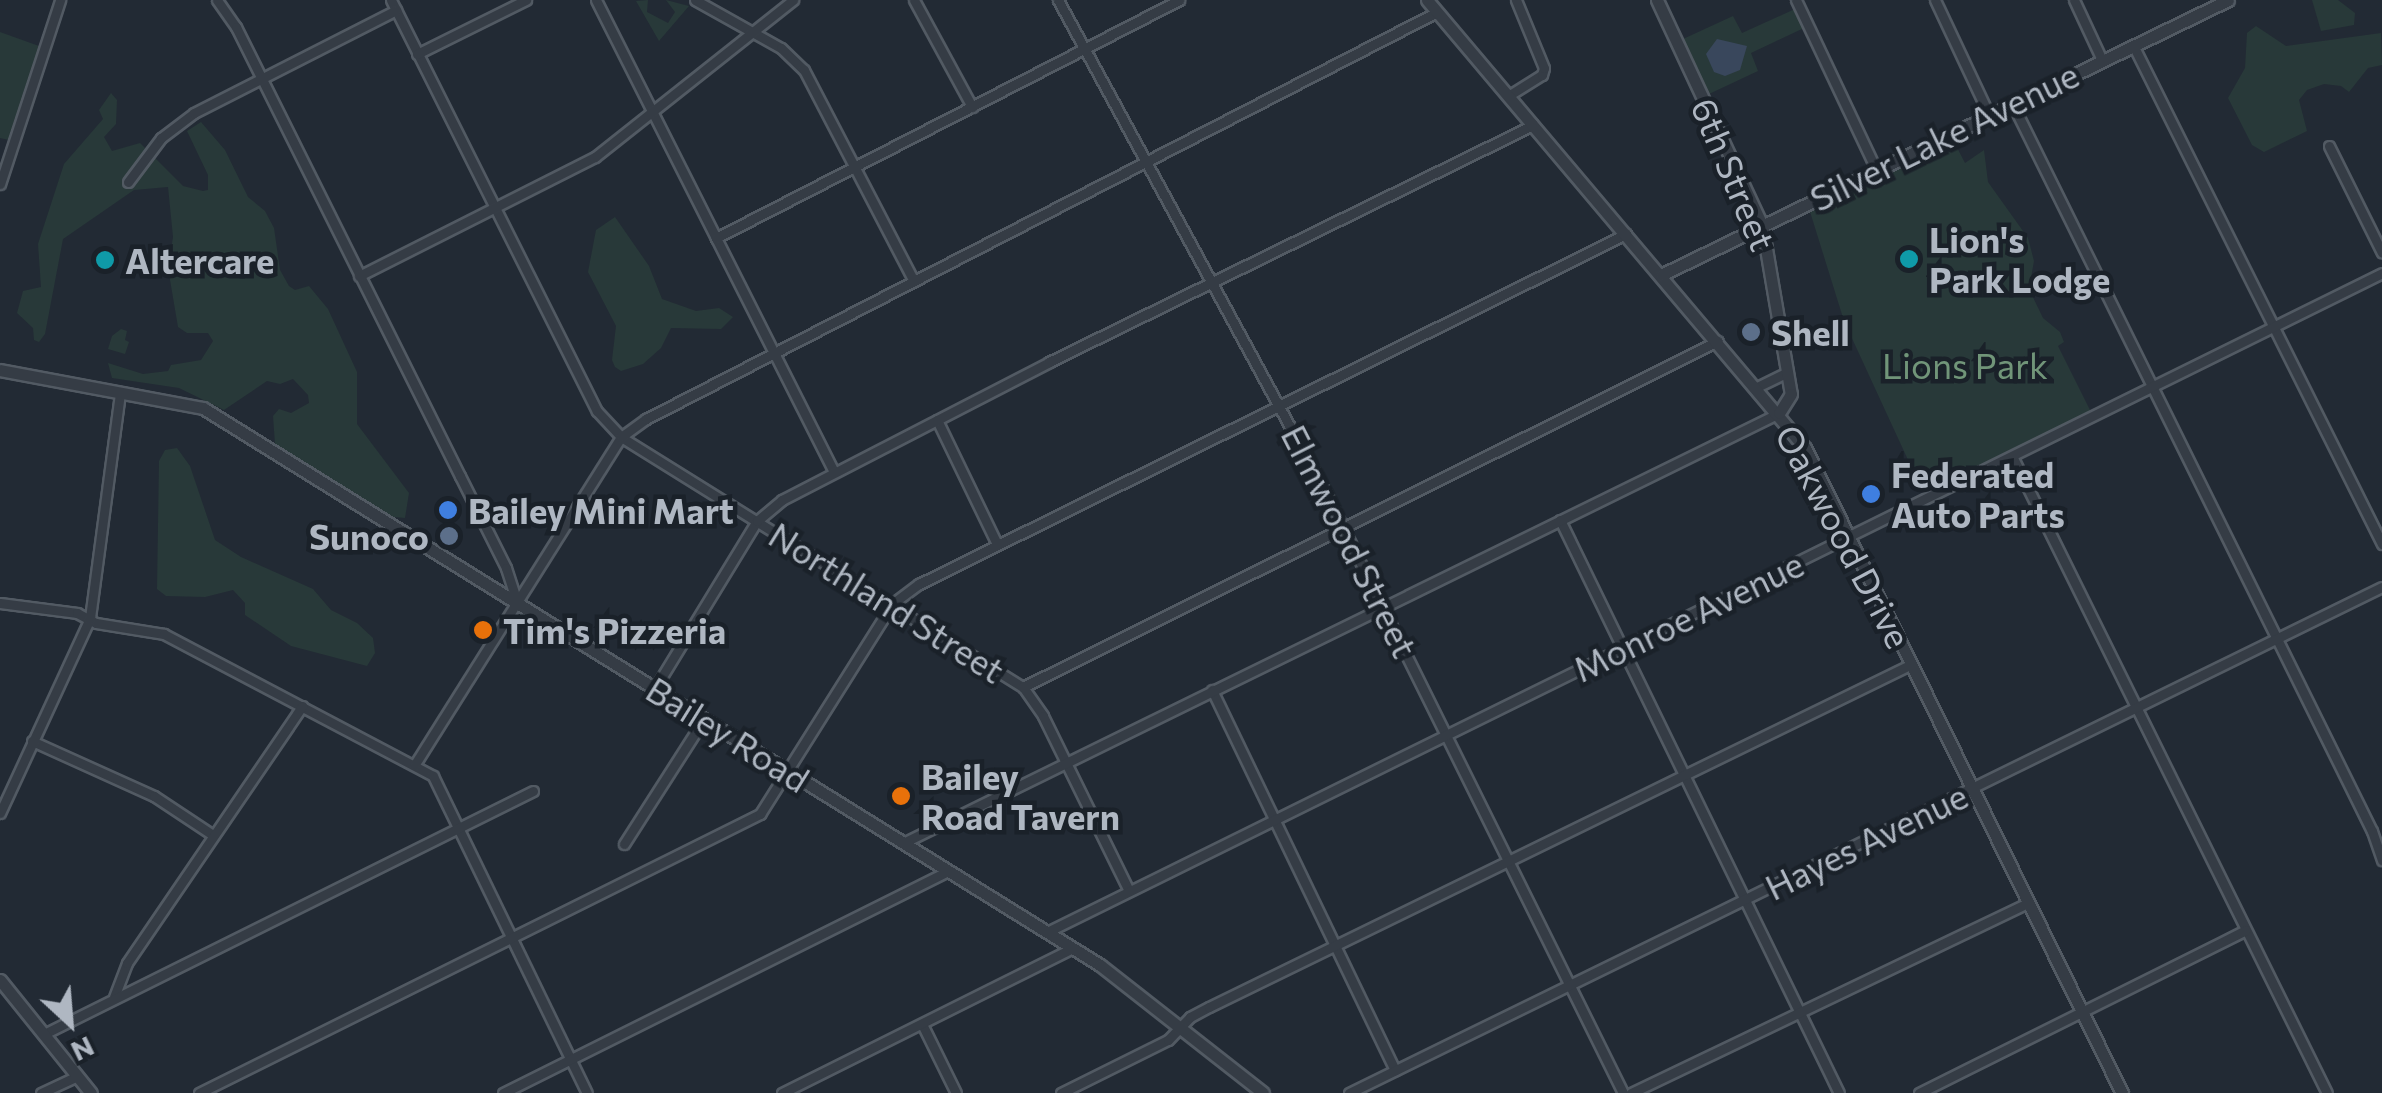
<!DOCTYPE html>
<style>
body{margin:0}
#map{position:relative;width:2382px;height:1093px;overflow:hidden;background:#222a34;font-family:Commissioner,sans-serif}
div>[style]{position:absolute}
.green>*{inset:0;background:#283939}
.water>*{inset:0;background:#39475c}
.roads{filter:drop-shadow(2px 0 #525a63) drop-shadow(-2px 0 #525a63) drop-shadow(0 2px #525a63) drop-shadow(0 -2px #525a63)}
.minor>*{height:9px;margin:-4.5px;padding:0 4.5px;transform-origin:4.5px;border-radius:4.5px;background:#353c45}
.tertiary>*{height:11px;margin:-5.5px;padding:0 5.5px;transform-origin:5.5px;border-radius:5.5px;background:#353c45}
.dots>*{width:28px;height:28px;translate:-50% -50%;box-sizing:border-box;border:5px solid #1a2129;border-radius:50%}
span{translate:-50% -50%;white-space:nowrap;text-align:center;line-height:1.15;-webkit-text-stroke:9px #1a2129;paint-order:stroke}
.street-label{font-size:35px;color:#afb7c2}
.poi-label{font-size:35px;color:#afb7c2;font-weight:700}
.left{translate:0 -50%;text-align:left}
.right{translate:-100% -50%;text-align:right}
.park-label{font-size:35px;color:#719579}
.north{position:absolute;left:20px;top:973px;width:100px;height:100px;-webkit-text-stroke:8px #1a2129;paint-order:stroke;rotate:154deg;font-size:28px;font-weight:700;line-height:40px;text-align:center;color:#afb7c2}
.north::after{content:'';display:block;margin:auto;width:35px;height:45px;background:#afb7c2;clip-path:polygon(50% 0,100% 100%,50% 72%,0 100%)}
</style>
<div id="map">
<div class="green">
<div style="clip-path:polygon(648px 0,647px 12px,668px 23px,675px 12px,666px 0,689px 6px,659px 41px,636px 1px)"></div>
<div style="clip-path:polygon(2312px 0,2338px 0,2355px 13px,2354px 25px,2321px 31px)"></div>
<div style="clip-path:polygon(1795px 9px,1804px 28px,1751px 53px,1758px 71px,1709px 94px,1683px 39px,1733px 16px,1742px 33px)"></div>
<div style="clip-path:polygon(2256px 26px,2286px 46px,2381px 33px,2382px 65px,2368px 68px,2349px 92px,2341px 86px,2324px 84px,2307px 90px,2299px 100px,2307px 131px,2264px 152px,2252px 145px,2228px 98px,2245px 68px,2247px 33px)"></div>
<div style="clip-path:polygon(0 32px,39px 46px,9px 140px,0 138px)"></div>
<div style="clip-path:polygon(111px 93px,117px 100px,116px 124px,104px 137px,112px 151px,140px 143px,183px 186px,203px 191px,208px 190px,208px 175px,187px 131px,201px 122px,225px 150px,248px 197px,265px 211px,274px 228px,280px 270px,289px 286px,295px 290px,309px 286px,328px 309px,357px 372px,357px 424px,409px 493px,405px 518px,383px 516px,275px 444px,273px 416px,279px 409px,291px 413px,309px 403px,308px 395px,293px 379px,280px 384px,267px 381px,224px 410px,179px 388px,112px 378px,108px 363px,143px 374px,168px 371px,171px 365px,201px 360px,213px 341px,208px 333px,187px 333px,178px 327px,168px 268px,173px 237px,168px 187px,134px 190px,63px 239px,45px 334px,39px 342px,34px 340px,33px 328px,17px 313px,23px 291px,41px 287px,38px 244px,64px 164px,103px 119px,99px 110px)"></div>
<div style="clip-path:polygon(1950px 134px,1965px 163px,1984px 150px,1988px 182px,2028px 238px,2034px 261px,2029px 289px,2043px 318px,2060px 332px,2064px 342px,2058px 346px,2093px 416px,1926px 499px,1844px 321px,1807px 202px)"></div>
<div style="clip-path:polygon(615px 217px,649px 266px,662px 299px,696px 311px,719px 308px,733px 317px,721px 329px,671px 328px,661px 348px,643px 364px,621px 371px,615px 367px,612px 360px,616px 326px,588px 272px,596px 230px)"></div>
<div style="clip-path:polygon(121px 329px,127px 331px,125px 340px,129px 342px,125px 354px,108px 349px,112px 336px)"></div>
<div style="clip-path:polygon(177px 448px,190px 466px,215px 540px,241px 557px,313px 589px,331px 610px,357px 623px,373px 638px,375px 653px,367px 666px,291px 646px,245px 615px,245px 603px,233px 590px,205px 597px,166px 596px,157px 589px,159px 461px,165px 450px)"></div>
</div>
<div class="water">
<div style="clip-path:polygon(1717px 39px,1747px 46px,1740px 70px,1725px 76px,1714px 72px,1706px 54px)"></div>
</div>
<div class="roads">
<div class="minor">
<div style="left:217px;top:0;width:33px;rotate:55deg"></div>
<div style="left:236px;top:27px;width:502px;rotate:63.49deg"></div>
<div style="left:460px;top:476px;width:103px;rotate:63.4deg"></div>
<div style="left:506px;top:568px;width:36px;rotate:72deg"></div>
<div style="left:391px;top:0;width:460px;rotate:63.4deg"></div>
<div style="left:597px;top:411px;width:35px;rotate:47deg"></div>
<div style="left:621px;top:437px;width:473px;rotate:31.9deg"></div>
<div style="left:1023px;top:687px;width:35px;rotate:55deg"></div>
<div style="left:1043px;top:716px;width:193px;rotate:63.8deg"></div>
<div style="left:596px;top:0;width:529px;rotate:63.24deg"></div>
<div style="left:695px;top:0;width:98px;rotate:29.2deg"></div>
<div style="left:781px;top:48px;width:32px;rotate:44deg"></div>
<div style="left:804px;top:70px;width:238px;rotate:62.5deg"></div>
<div style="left:914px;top:0;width:122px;rotate:61.5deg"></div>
<div style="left:1058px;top:0;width:561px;rotate:61.47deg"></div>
<div style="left:1326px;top:493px;width:669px;rotate:63.66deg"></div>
<div style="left:1796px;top:0;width:187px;rotate:64.7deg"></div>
<div style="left:1935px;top:0;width:127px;rotate:64.8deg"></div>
<div style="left:2074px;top:0;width:66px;rotate:65deg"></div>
<div style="left:2133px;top:45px;width:558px;rotate:63.48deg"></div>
<div style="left:417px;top:54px;width:122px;rotate:-26.4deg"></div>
<div style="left:1508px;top:96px;width:40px;rotate:-32deg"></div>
<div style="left:1542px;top:75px;width:7px;rotate:-74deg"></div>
<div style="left:1544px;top:68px;width:74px;rotate:-112.4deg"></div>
<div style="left:2012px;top:103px;width:812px;rotate:63.69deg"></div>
<div style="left:2372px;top:831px;width:31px;rotate:71deg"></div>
<div style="left:2329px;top:146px;width:119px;rotate:63.6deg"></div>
<div style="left:128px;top:182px;width:55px;rotate:-53.1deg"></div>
<div style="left:161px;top:138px;width:41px;rotate:-37.1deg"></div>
<div style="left:194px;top:113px;width:227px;rotate:-27deg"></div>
<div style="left:0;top:184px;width:194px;rotate:-71.9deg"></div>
<div style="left:716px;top:238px;width:521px;rotate:-27.2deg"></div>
<div style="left:359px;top:276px;width:264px;rotate:-26.8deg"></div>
<div style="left:595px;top:157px;width:253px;rotate:-38.4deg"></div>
<div style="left:1757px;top:387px;width:34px;rotate:-26deg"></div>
<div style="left:937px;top:420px;width:138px;rotate:64.2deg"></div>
<div style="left:2013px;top:458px;width:708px;rotate:63.69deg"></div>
<div style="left:1560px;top:520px;width:637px;rotate:64.04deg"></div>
<div style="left:0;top:603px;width:78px;rotate:7.4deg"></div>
<div style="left:77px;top:613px;width:21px;rotate:28deg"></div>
<div style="left:96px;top:623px;width:69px;rotate:9.2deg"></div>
<div style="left:164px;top:634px;width:304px;rotate:27.8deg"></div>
<div style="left:433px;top:776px;width:352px;rotate:64.1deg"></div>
<div style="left:1023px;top:687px;width:776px;rotate:-26.47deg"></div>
<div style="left:655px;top:688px;width:196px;rotate:-58.6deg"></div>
<div style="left:757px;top:521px;width:33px;rotate:-40deg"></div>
<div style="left:782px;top:500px;width:301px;rotate:-27.3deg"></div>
<div style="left:1049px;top:362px;width:539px;rotate:-26.09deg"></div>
<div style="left:1212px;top:690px;width:422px;rotate:64.3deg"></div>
<div style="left:32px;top:741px;width:134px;rotate:24.3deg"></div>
<div style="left:154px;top:796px;width:71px;rotate:33.5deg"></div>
<div style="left:415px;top:764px;width:386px;rotate:-57.8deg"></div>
<div style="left:621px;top:437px;width:31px;rotate:-36deg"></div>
<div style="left:646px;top:419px;width:890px;rotate:-27.23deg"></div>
<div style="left:0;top:813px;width:215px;rotate:-65.2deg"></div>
<div style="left:90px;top:618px;width:227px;rotate:-82.4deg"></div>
<div style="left:903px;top:843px;width:976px;rotate:-26.14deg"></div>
<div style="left:624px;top:844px;width:148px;rotate:-57.4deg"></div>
<div style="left:1047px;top:932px;width:1489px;rotate:-26.27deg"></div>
<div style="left:114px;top:997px;width:36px;rotate:-69deg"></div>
<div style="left:127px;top:963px;width:311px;rotate:-55.7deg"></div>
<div style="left:922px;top:1024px;width:77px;rotate:63.8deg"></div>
<div style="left:44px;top:1034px;width:546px;rotate:-26.42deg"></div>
<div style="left:41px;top:1093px;width:40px;rotate:-25deg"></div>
<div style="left:199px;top:1093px;width:627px;rotate:-26.44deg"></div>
<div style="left:760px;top:814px;width:248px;rotate:-57.8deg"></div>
<div style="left:892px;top:604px;width:34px;rotate:-37deg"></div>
<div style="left:919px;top:584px;width:789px;rotate:-26.34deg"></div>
<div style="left:503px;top:1093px;width:498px;rotate:-26.5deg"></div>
<div style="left:782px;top:1093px;width:325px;rotate:-26.5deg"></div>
<div style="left:1061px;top:1093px;width:119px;rotate:-26.4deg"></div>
<div style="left:1168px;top:1040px;width:32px;rotate:-46deg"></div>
<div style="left:1190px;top:1017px;width:21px;rotate:-28deg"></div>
<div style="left:1209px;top:1007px;width:782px;rotate:-26.01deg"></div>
<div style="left:1349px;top:1093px;width:1150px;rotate:-26.1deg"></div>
<div style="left:1631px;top:1093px;width:441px;rotate:-25.6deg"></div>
<div style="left:1919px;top:1093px;width:365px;rotate:-26.5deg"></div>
</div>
<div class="tertiary">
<div style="left:1427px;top:0;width:586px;rotate:49.84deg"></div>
<div style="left:1805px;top:448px;width:719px;rotate:63.83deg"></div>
<div style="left:1657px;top:0;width:248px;rotate:65deg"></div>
<div style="left:1762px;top:225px;width:171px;rotate:80.3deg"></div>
<div style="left:1791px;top:394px;width:22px;rotate:122deg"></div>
<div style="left:1661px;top:275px;width:630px;rotate:-25.87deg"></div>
<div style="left:0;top:370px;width:207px;rotate:10.6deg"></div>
<div style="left:203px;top:408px;width:1056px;rotate:31.84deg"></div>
<div style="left:1100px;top:965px;width:207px;rotate:38.1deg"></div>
<div style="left:0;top:980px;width:145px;rotate:51.2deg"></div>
</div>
</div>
<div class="dots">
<div style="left:1909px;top:259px;background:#0f9aa8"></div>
<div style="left:105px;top:260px;background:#0f9aa8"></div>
<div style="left:1751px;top:332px;background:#5c6f8a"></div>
<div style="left:1871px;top:494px;background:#3f7fe0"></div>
<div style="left:448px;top:510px;background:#3f7fe0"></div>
<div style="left:449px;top:536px;background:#5c6f8a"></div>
<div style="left:483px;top:630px;background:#e8710a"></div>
<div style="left:901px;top:796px;background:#e8710a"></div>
</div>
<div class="street-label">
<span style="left:1944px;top:136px;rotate:-26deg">Silver Lake Avenue</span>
<span style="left:1734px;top:174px;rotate:67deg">6th Street</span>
<span style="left:1844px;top:536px;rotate:62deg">Oakwood Drive</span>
<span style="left:1350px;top:541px;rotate:63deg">Elmwood Street</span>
<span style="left:887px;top:602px;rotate:32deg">Northland Street</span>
<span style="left:1688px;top:616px;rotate:-26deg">Monroe Avenue</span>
<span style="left:728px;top:734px;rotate:32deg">Bailey Road</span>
<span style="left:1866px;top:841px;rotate:-26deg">Hayes Avenue</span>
</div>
<div class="poi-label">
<span class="left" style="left:1929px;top:259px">Lion's<br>Park Lodge</span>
<span class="left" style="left:125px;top:260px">Altercare</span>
<span class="left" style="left:1771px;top:332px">Shell</span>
<span class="left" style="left:1891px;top:494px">Federated<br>Auto Parts</span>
<span class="left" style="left:468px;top:510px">Bailey Mini Mart</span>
<span class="right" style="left:429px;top:536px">Sunoco</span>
<span class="left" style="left:503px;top:630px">Tim's Pizzeria</span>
<span class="left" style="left:921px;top:796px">Bailey<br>Road Tavern</span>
</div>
<div class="park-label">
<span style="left:1965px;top:365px">Lions Park</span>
</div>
<div class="north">N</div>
</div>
